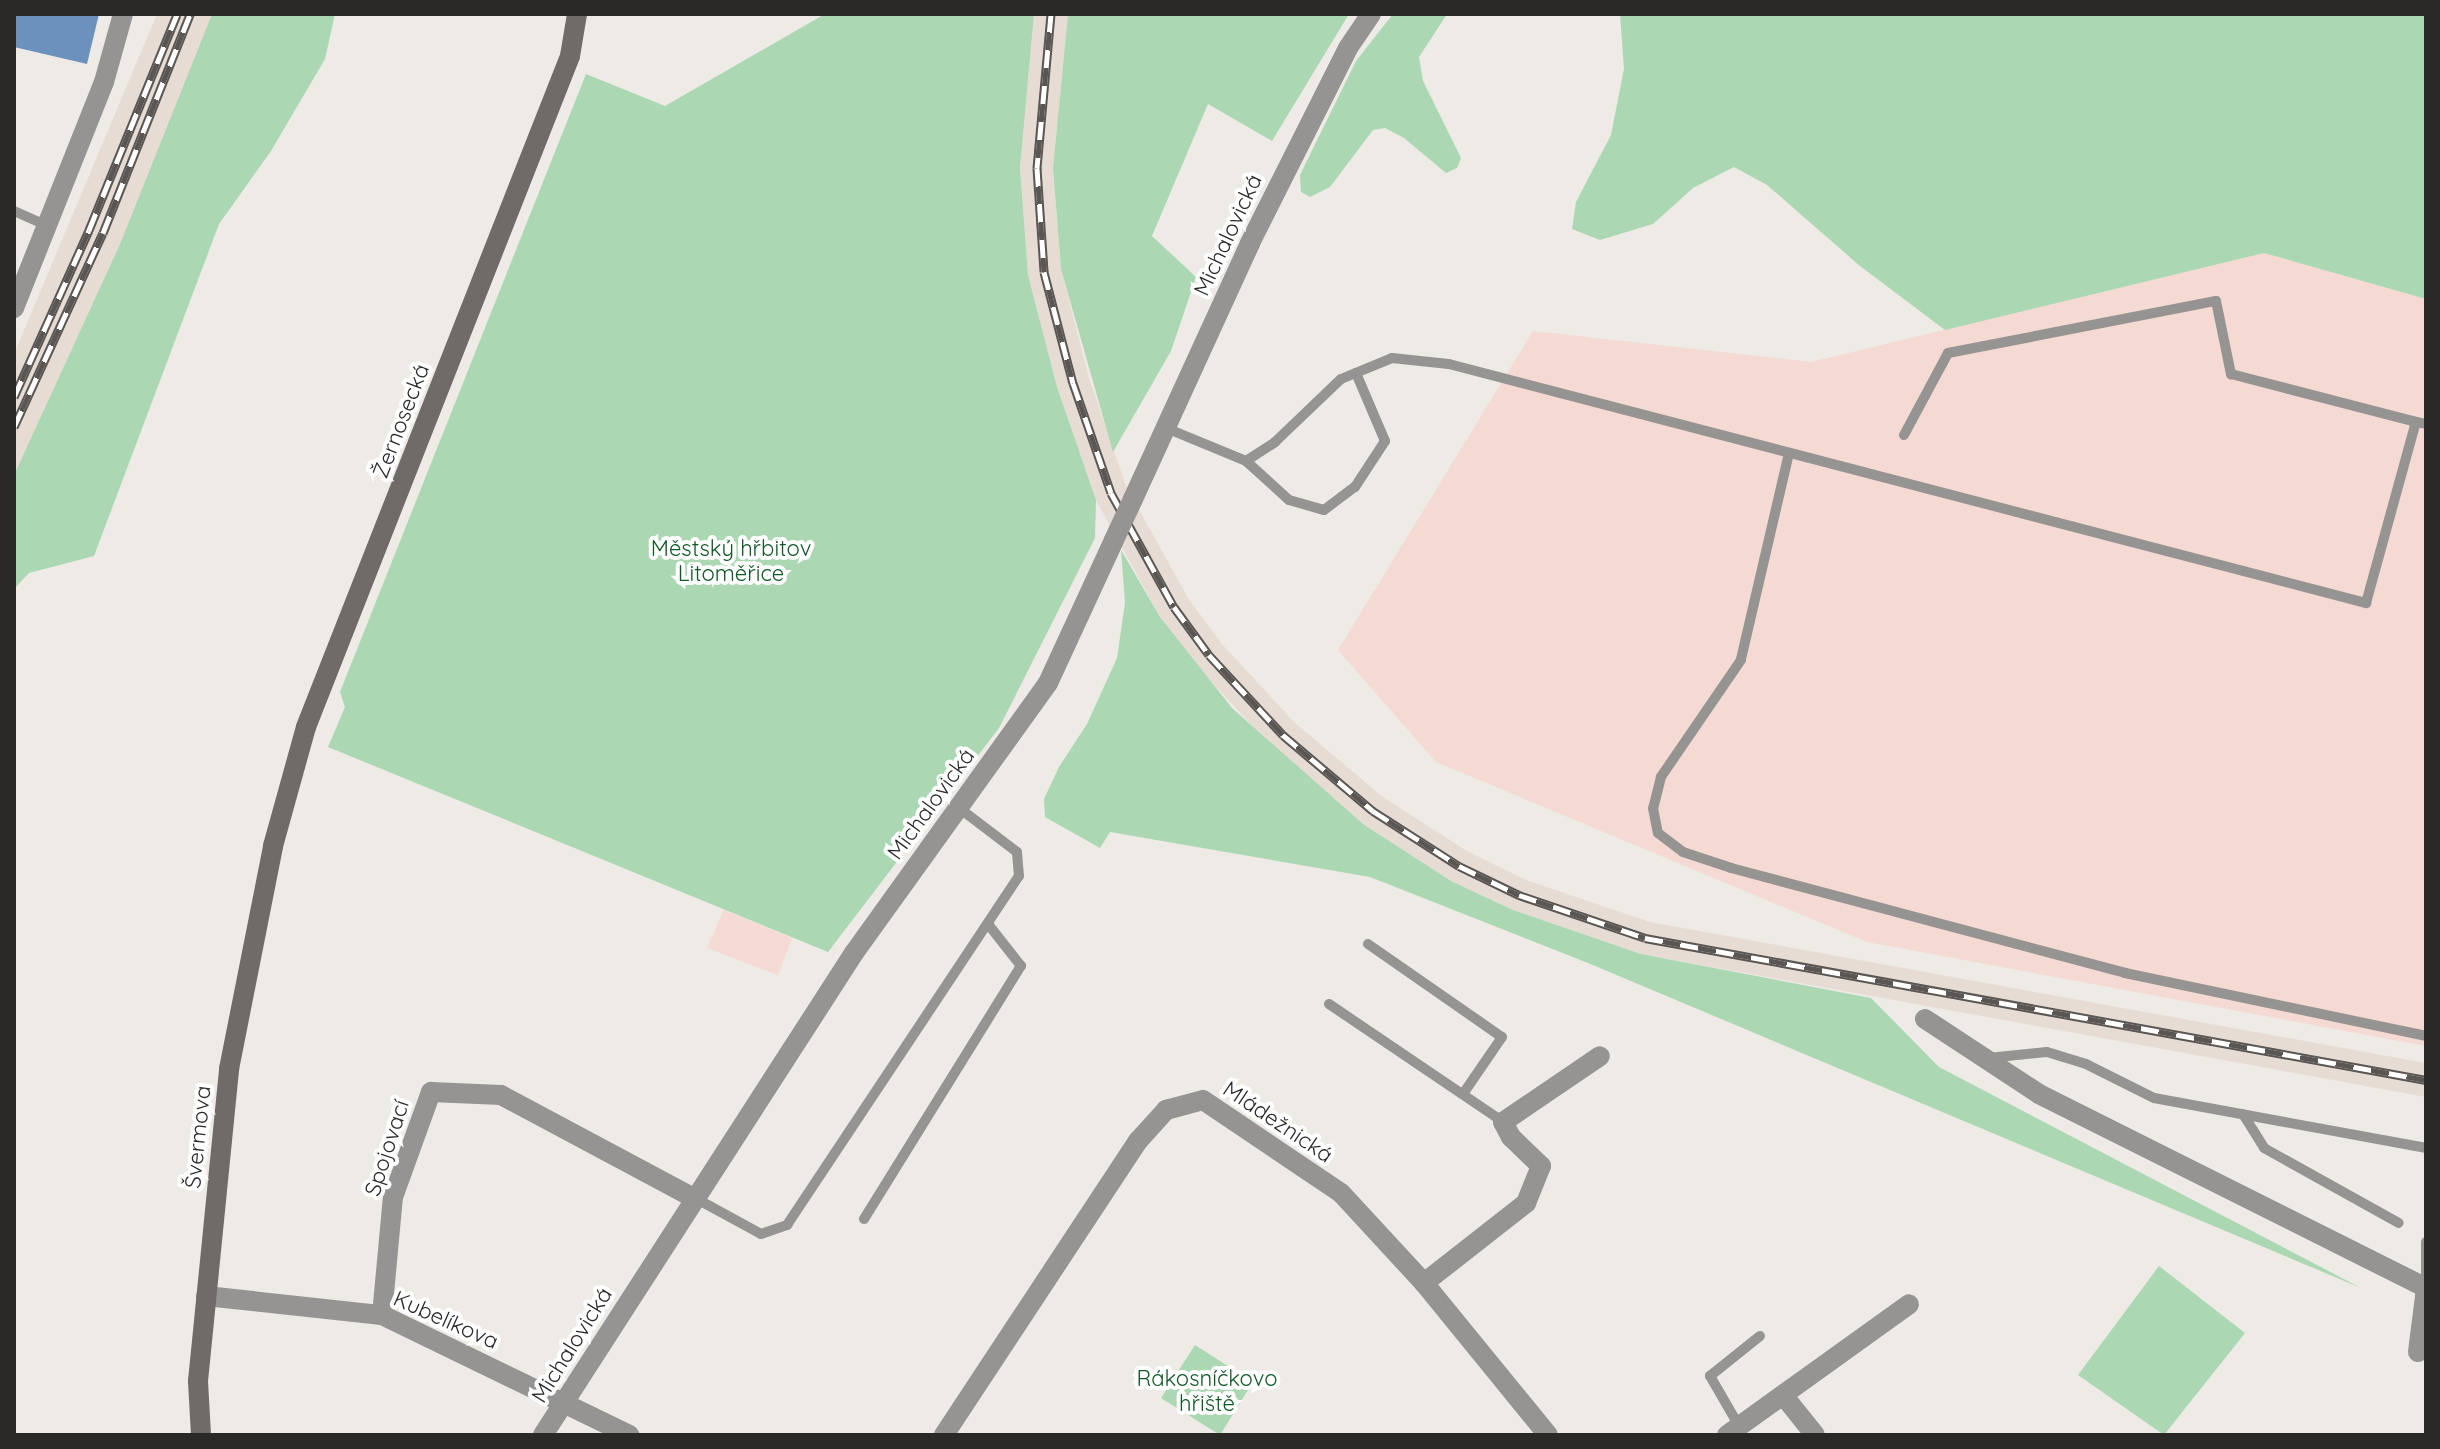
<!DOCTYPE html>
<meta charset="utf-8">
<style>
body{margin:0}
#map{position:relative;width:2440px;height:1449px;overflow:hidden;background:#eeeae5;font-family:Quicksand,sans-serif}
div>[style]{position:absolute}
.built>*{inset:0;background:#e7dcd3}
.industrial>*{inset:0;background:#f4dad3}
.green>*{inset:0;background:#abd8b2}
.water>*{inset:0;background:#6b91bc}
.service>*{height:10px;margin:-5px;padding:0 5px;transform-origin:5px;border-radius:5px;background:#969492}
.minor>*{height:20px;margin:-10px;padding:0 10px;transform-origin:10px;border-radius:10px;background:#969492}
.tertiary>*{height:20px;margin:-10px;padding:0 10px;transform-origin:10px;border-radius:10px;background:#969492}
.secondary>*{height:20px;margin:-10px;padding:0 10px;transform-origin:10px;border-radius:10px;background:#6e6b69}
.rail>*{height:9px;margin-top:-4.5px;transform-origin:0;background:repeating-linear-gradient(90deg,#fff 0 18px,#595654 0 36px);box-sizing:border-box;border-block:2px solid #595654}
.tertiary-bridge>*{height:20px;margin:-10px;padding:0 10px;transform-origin:10px;border-radius:10px;background:#969492}
span{translate:-50% -50%;white-space:nowrap;text-align:center;line-height:1.15;-webkit-text-stroke:8px #fff;paint-order:stroke}
.street-label{font-size:22px;color:#2b2928}
.park-label{font-size:22px;color:#0e5926}
.frame{position:absolute;inset:0;border:16px solid #2b2928;pointer-events:none}
</style>
<div id="map">
<div class="built">
<div style="clip-path:polygon(157px 14px,212px 14px,120px 244px,14px 475px,14px 354px)"></div>
<div style="clip-path:polygon(1034px 14px,1068px 14px,1053px 168px,1061px 269px,1089px 378px,1126px 486px,1188px 598px,1222px 644px,1295px 723px,1383px 797px,1467px 851px,1526px 880px,1650px 922px,2426px 1063px,2426px 1097px,1641px 954px,1513px 910px,1451px 881px,1363px 824px,1272px 747px,1196px 665px,1160px 617px,1096px 500px,1057px 387px,1028px 275px,1020px 168px)"></div>
</div>
<div class="industrial">
<div style="clip-path:polygon(2264px 253px,2426px 299px,2426px 1046px,1867px 942px,1436px 762px,1338px 650px,1533px 331px,1811px 362px)"></div>
<div style="clip-path:polygon(724px 910px,792px 938px,778px 975px,707px 948px)"></div>
</div>
<div class="green">
<div style="clip-path:polygon(212px 14px,335px 14px,325px 59px,271px 151px,219px 224px,94px 556px,29px 573px,14px 589px,14px 475px,120px 244px)"></div>
<div style="clip-path:polygon(825px 14px,1034px 14px,1020px 168px,1028px 275px,1057px 387px,1096px 500px,1095px 538px,999px 728px,828px 952px,328px 747px,345px 707px,340px 692px,586px 74px,665px 106px)"></div>
<div style="clip-path:polygon(1068px 14px,1349px 14px,1272px 141px,1208px 104px,1152px 236px,1196px 277px,1171px 351px,1113px 452px,1061px 269px,1053px 168px)"></div>
<div style="clip-path:polygon(1393px 14px,1447px 14px,1419px 57px,1423px 81px,1461px 158px,1457px 168px,1446px 173px,1404px 138px,1385px 128px,1373px 130px,1330px 187px,1310px 197px,1301px 192px,1300px 175px,1356px 61px)"></div>
<div style="clip-path:polygon(1620px 14px,2426px 14px,2426px 299px,2264px 253px,1945px 330px,1860px 266px,1767px 185px,1734px 167px,1693px 188px,1653px 224px,1600px 240px,1572px 229px,1576px 202px,1611px 135px,1624px 69px)"></div>
<div style="clip-path:polygon(1121px 550px,1160px 617px,1232px 708px,1363px 824px,1451px 881px,1513px 910px,1641px 954px,1871px 998px,1939px 1067px,2361px 1288px,1588px 963px,1370px 877px,1110px 832px,1100px 848px,1045px 817px,1044px 799px,1059px 767px,1087px 724px,1117px 658px,1125px 603px)"></div>
<div style="clip-path:polygon(2159px 1266px,2245px 1333px,2164px 1435px,2078px 1375px)"></div>
<div style="clip-path:polygon(1195px 1345px,1253px 1382px,1220px 1435px,1161px 1398px)"></div>
</div>
<div class="water">
<div style="clip-path:polygon(14px 14px,99px 14px,87px 64px,14px 47px)"></div>
</div>
<div class="service">
<div style="left:14px;top:211px;width:37px;rotate:24deg"></div>
<div style="left:1166px;top:428px;width:87px;rotate:22.4deg"></div>
<div style="left:1246px;top:461px;width:35px;rotate:-33deg"></div>
<div style="left:1275px;top:442px;width:91px;rotate:-43.7deg"></div>
<div style="left:1341px;top:379px;width:55px;rotate:-22.4deg"></div>
<div style="left:1392px;top:358px;width:57px;rotate:6deg"></div>
<div style="left:1449px;top:364px;width:948px;rotate:14.61deg"></div>
<div style="left:2366px;top:603px;width:188px;rotate:-74.6deg"></div>
<div style="left:2416px;top:422px;width:10px;rotate:11deg"></div>
<div style="left:1904px;top:435px;width:93px;rotate:-61.8deg"></div>
<div style="left:1948px;top:353px;width:273px;rotate:-11deg"></div>
<div style="left:2216px;top:301px;width:75px;rotate:78.4deg"></div>
<div style="left:2231px;top:374px;width:191px;rotate:14.5deg"></div>
<div style="left:1789px;top:453px;width:212px;rotate:103.1deg"></div>
<div style="left:1741px;top:660px;width:142px;rotate:124.4deg"></div>
<div style="left:1661px;top:777px;width:32px;rotate:104deg"></div>
<div style="left:1653px;top:808px;width:25px;rotate:79deg"></div>
<div style="left:1658px;top:833px;width:31px;rotate:37deg"></div>
<div style="left:1683px;top:852px;width:51px;rotate:18.4deg"></div>
<div style="left:1731px;top:868px;width:408px;rotate:14.9deg"></div>
<div style="left:2125px;top:973px;width:308px;rotate:11.8deg"></div>
<div style="left:1246px;top:461px;width:58px;rotate:42.2deg"></div>
<div style="left:1289px;top:500px;width:36px;rotate:16deg"></div>
<div style="left:1324px;top:510px;width:39px;rotate:-37deg"></div>
<div style="left:1355px;top:487px;width:55px;rotate:-56.9deg"></div>
<div style="left:1385px;top:441px;width:74px;rotate:-113.1deg"></div>
<div style="left:1368px;top:944px;width:163px;rotate:34.8deg"></div>
<div style="left:1502px;top:1037px;width:69px;rotate:124.4deg"></div>
<div style="left:1329px;top:1004px;width:210px;rotate:34.1deg"></div>
<div style="left:1988px;top:1058px;width:59px;rotate:-5.8deg"></div>
<div style="left:2047px;top:1052px;width:41px;rotate:17.1deg"></div>
<div style="left:2086px;top:1064px;width:76px;rotate:26.6deg"></div>
<div style="left:2154px;top:1098px;width:277px;rotate:10.4deg"></div>
<div style="left:2243px;top:1114px;width:40px;rotate:58deg"></div>
<div style="left:2264px;top:1148px;width:154px;rotate:29.1deg"></div>
<div style="left:695px;top:1198px;width:75px;rotate:28.6deg"></div>
<div style="left:761px;top:1234px;width:28px;rotate:-19deg"></div>
<div style="left:787px;top:1225px;width:419px;rotate:-56.4deg"></div>
<div style="left:1019px;top:876px;width:24px;rotate:-95deg"></div>
<div style="left:1017px;top:852px;width:74px;rotate:-142.7deg"></div>
<div style="left:864px;top:1219px;width:298px;rotate:-58.2deg"></div>
<div style="left:1021px;top:966px;width:53px;rotate:-128.2deg"></div>
<div style="left:2426px;top:1242px;width:44px;rotate:90deg"></div>
<div style="left:1739px;top:1426px;width:58px;rotate:-120.1deg"></div>
<div style="left:1710px;top:1376px;width:64px;rotate:-38.7deg"></div>
</div>
<div class="minor">
<div style="left:14px;top:308px;width:243px;rotate:-68.3deg"></div>
<div style="left:104px;top:82px;width:71px;rotate:-74.4deg"></div>
<div style="left:1925px;top:1019px;width:136px;rotate:33.3deg"></div>
<div style="left:2039px;top:1094px;width:433px;rotate:26.6deg"></div>
<div style="left:1424px;top:1283px;width:130px;rotate:-38.1deg"></div>
<div style="left:1526px;top:1203px;width:40px;rotate:-68deg"></div>
<div style="left:1541px;top:1166px;width:42px;rotate:-136deg"></div>
<div style="left:1511px;top:1137px;width:17px;rotate:-118deg"></div>
<div style="left:1503px;top:1122px;width:117px;rotate:-34.2deg"></div>
<div style="left:206px;top:1296px;width:177px;rotate:6.2deg"></div>
<div style="left:382px;top:1315px;width:275px;rotate:25.9deg"></div>
<div style="left:382px;top:1315px;width:119px;rotate:-84.7deg"></div>
<div style="left:393px;top:1197px;width:112px;rotate:-70.1deg"></div>
<div style="left:431px;top:1092px;width:70px;rotate:2.5deg"></div>
<div style="left:501px;top:1095px;width:217px;rotate:28.1deg"></div>
<div style="left:2418px;top:1352px;width:64px;rotate:-82.8deg"></div>
<div style="left:1783px;top:1395px;width:51px;rotate:51.3deg"></div>
<div style="left:944px;top:1435px;width:352px;rotate:-56.6deg"></div>
<div style="left:1138px;top:1141px;width:42px;rotate:-47.9deg"></div>
<div style="left:1166px;top:1110px;width:38px;rotate:-15deg"></div>
<div style="left:1203px;top:1100px;width:166px;rotate:34deg"></div>
<div style="left:1341px;top:1193px;width:122px;rotate:47.3deg"></div>
<div style="left:1424px;top:1283px;width:196px;rotate:50.8deg"></div>
<div style="left:1727px;top:1435px;width:224px;rotate:-35.7deg"></div>
</div>
<div class="tertiary">
<div style="left:1133px;top:499px;width:281px;rotate:-65.4deg"></div>
<div style="left:1250px;top:243px;width:218px;rotate:-63.3deg"></div>
<div style="left:1348px;top:48px;width:41px;rotate:-55.9deg"></div>
<div style="left:543px;top:1435px;width:574px;rotate:-57.17deg"></div>
<div style="left:854px;top:953px;width:332px;rotate:-54.3deg"></div>
<div style="left:1048px;top:683px;width:157px;rotate:-65.2deg"></div>
</div>
<div class="secondary">
<div style="left:201px;top:1435px;width:54px;rotate:-93.2deg"></div>
<div style="left:198px;top:1381px;width:314px;rotate:-84.3deg"></div>
<div style="left:229px;top:1069px;width:227px;rotate:-78.8deg"></div>
<div style="left:273px;top:846px;width:123px;rotate:-74.5deg"></div>
<div style="left:306px;top:727px;width:721px;rotate:-68.52deg"></div>
<div style="left:570px;top:56px;width:43px;rotate:-80.5deg"></div>
</div>
<div class="rail">
<div style="left:1051px;top:14px;width:155px;rotate:95.2deg"></div>
<div style="left:1037px;top:168px;width:104px;rotate:86.1deg"></div>
<div style="left:1044px;top:272px;width:115px;rotate:75.4deg"></div>
<div style="left:1073px;top:383px;width:116px;rotate:70.9deg"></div>
<div style="left:1111px;top:493px;width:130px;rotate:61.1deg"></div>
<div style="left:1174px;top:607px;width:59px;rotate:53.9deg"></div>
<div style="left:1209px;top:655px;width:109px;rotate:47.2deg"></div>
<div style="left:1283px;top:735px;width:118px;rotate:40.2deg"></div>
<div style="left:1373px;top:811px;width:102px;rotate:32.6deg"></div>
<div style="left:1459px;top:866px;width:67px;rotate:25.8deg"></div>
<div style="left:1519px;top:895px;width:133px;rotate:18.8deg"></div>
<div style="left:1645px;top:938px;width:794px;rotate:10.3deg"></div>
<div style="left:14px;top:397px;width:183px;rotate:-65.8deg"></div>
<div style="left:89px;top:230px;width:233px;rotate:-67.8deg"></div>
<div style="left:14px;top:427px;width:213px;rotate:-65.4deg"></div>
<div style="left:103px;top:233px;width:236px;rotate:-68.3deg"></div>
</div>
<div class="tertiary-bridge">
<div style="left:1114px;top:540px;width:45px;rotate:-65.1deg"></div>
</div>
<div class="street-label">
<span style="left:1228px;top:235px;rotate:-65deg">Michalovická</span>
<span style="left:401px;top:421px;rotate:-69deg">Žernosecká</span>
<span style="left:931px;top:804px;rotate:-54deg">Michalovická</span>
<span style="left:1278px;top:1122px;rotate:34deg">Mládežnická</span>
<span style="left:198px;top:1137px;rotate:-84deg">Švermova</span>
<span style="left:387px;top:1148px;rotate:-72deg">Spojovací</span>
<span style="left:446px;top:1320px;rotate:24deg">Kubelíkova</span>
<span style="left:572px;top:1345px;rotate:-58deg">Michalovická</span>
</div>
<div class="park-label">
<span style="left:731px;top:561px">Městský hřbitov<br>Litoměřice</span>
<span style="left:1207px;top:1391px">Rákosníčkovo<br>hřiště</span>
</div>
<div class="frame"></div>
</div>
